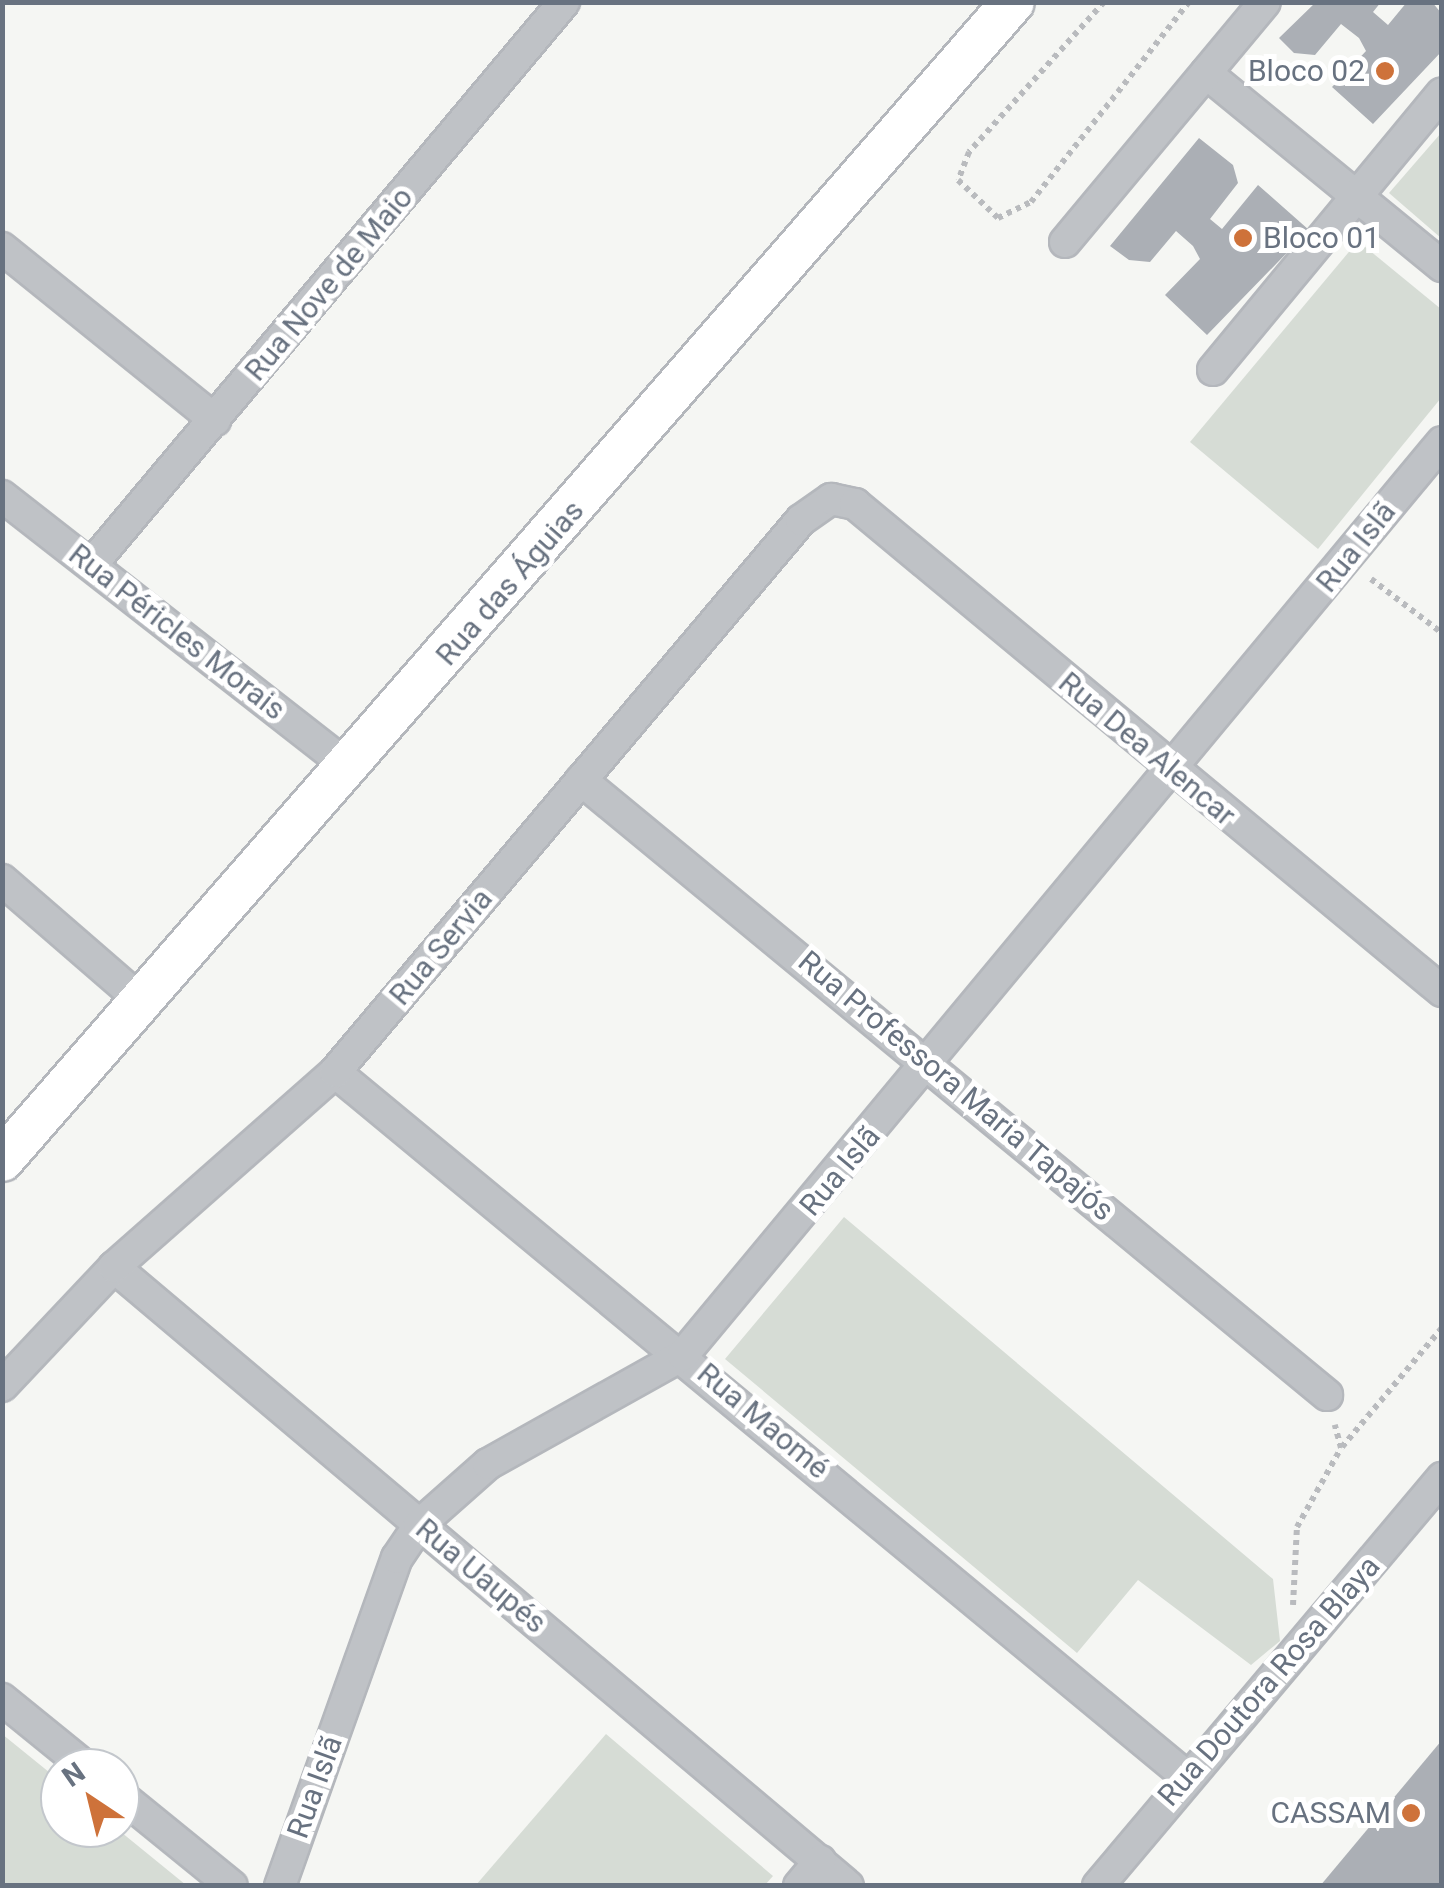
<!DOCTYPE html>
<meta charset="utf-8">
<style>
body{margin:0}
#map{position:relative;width:1444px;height:1888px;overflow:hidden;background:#f5f6f3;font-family:Roboto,sans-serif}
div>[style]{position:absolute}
.green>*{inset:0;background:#d6dcd5}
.building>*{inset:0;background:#abafb5}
.path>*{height:6px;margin-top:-3px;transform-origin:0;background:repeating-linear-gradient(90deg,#b9bbbe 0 5px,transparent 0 10px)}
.roads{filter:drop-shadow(2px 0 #b4b7bc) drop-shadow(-2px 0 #b4b7bc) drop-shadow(0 2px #b4b7bc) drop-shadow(0 -2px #b4b7bc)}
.street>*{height:30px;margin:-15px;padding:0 15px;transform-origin:15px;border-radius:15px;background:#bfc2c6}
.secondary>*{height:42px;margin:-21px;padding:0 21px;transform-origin:21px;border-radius:21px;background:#fff}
.dots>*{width:28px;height:28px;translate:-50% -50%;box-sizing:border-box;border:5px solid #fff;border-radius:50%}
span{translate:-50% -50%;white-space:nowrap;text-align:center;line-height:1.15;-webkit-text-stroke:10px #fff;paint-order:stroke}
.poi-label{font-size:30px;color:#687280}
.right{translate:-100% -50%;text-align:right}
.left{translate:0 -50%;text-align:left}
.street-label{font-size:30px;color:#687280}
.frame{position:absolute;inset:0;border:5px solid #687280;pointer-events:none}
.north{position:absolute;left:40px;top:1748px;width:100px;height:100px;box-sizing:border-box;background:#fff;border:2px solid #c3c7cc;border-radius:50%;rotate:325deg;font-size:28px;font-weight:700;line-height:40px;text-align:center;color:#687280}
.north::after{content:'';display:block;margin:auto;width:35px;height:45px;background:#ce723a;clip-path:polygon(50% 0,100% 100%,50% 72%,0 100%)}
</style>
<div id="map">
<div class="green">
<div style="clip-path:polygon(1441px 133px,1441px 238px,1389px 193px)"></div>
<div style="clip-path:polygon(1358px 241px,1441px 309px,1441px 398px,1318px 549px,1190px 442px)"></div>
<div style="clip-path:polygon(844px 1217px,1273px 1579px,1280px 1641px,1251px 1665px,1138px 1580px,1077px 1653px,725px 1359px)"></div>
<div style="clip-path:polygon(2px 1734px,60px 1781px,60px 1828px,116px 1828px,186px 1885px,3px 1885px)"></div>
<div style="clip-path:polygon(606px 1734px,773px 1876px,765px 1885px,476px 1885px)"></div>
</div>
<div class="building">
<div style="clip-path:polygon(1316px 2px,1381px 2px,1373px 12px,1388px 25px,1407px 2px,1432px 2px,1442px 14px,1442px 51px,1373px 124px,1332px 87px,1366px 51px,1359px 38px,1341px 24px,1315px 55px,1294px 53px,1279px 38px)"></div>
<div style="clip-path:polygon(1199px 138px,1233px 165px,1238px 183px,1210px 219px,1222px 229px,1258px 185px,1309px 230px,1207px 335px,1165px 295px,1200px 259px,1193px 246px,1176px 231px,1150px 262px,1129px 260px,1110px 246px)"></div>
<div style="clip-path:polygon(1442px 1740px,1442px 1886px,1320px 1886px)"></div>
</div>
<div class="path">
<div style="left:1104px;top:2px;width:202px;rotate:132deg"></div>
<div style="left:969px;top:152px;width:30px;rotate:111deg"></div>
<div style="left:958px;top:180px;width:55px;rotate:43.5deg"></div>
<div style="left:998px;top:218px;width:37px;rotate:-26deg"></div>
<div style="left:1031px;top:202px;width:255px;rotate:-51.7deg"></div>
<div style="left:1371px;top:579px;width:89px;rotate:37.3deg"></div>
<div style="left:1342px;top:1447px;width:155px;rotate:-50deg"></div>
<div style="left:1293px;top:1605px;width:78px;rotate:-87.1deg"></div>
<div style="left:1297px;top:1527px;width:90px;rotate:-60.9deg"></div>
<div style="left:1341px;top:1448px;width:24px;rotate:-105deg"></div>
</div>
<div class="roads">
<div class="street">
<div style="left:1206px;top:73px;width:305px;rotate:39.3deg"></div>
<div style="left:1065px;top:242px;width:312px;rotate:-50.2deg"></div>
<div style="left:2px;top:248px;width:274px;rotate:38.9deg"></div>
<div style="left:1213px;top:370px;width:359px;rotate:-50.4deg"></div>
<div style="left:2px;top:496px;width:442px;rotate:38deg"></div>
<div style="left:92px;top:564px;width:734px;rotate:-49.97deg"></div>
<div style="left:581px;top:780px;width:967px;rotate:39.5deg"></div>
<div style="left:2px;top:880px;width:189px;rotate:40.9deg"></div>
<div style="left:335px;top:1072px;width:1104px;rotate:39.6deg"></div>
<div style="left:114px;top:1267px;width:960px;rotate:40.14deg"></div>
<div style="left:2px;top:1386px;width:163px;rotate:-46.7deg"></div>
<div style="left:114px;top:1267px;width:295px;rotate:-41.4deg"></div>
<div style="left:335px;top:1072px;width:722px;rotate:-49.83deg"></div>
<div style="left:801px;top:520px;width:37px;rotate:-35deg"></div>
<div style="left:831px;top:499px;width:25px;rotate:12deg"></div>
<div style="left:855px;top:504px;width:763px;rotate:39.68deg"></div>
<div style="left:2px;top:1699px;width:109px;rotate:39.1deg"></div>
<div style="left:120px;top:1795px;width:144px;rotate:39.1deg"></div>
<div style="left:280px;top:1886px;width:348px;rotate:-70.4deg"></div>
<div style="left:397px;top:1558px;width:40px;rotate:-56deg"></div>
<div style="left:419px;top:1525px;width:92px;rotate:-41.5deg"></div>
<div style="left:488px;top:1464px;width:223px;rotate:-29.2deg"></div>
<div style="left:683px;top:1355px;width:1187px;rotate:-50.26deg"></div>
<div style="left:799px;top:1886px;width:33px;rotate:-50deg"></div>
<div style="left:1098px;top:1886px;width:534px;rotate:-49.86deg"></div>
</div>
<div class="secondary">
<div style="left:2px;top:1160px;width:1537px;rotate:-48.88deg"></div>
</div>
</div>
<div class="dots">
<div style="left:1385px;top:71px;background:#ce723a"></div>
<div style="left:1243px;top:238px;background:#ce723a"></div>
<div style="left:1411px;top:1813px;background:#ce723a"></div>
</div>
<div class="poi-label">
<span class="right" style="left:1365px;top:71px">Bloco 02</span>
<span class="left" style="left:1263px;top:238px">Bloco 01</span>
<span class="right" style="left:1391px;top:1813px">CASSAM</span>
</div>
<div class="street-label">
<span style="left:329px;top:284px;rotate:-50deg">Rua Nove de Maio</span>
<span style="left:1356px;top:547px;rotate:-51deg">Rua Islã</span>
<span style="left:510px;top:583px;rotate:-49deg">Rua das Águias</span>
<span style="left:177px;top:632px;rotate:38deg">Rua Péricles Morais</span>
<span style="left:1147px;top:749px;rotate:40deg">Rua Dea Alencar</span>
<span style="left:441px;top:947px;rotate:-50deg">Rua Servia</span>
<span style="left:956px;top:1086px;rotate:40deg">Rua Professora Maria Tapajós</span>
<span style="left:840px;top:1171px;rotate:-50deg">Rua Islã</span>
<span style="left:763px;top:1421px;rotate:40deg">Rua Maomé</span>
<span style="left:481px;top:1576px;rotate:40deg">Rua Uaupés</span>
<span style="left:1269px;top:1681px;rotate:-49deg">Rua Doutora Rosa Blaya</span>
<span style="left:315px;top:1787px;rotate:-70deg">Rua Islã</span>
</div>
<div class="frame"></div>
<div class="north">N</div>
</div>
